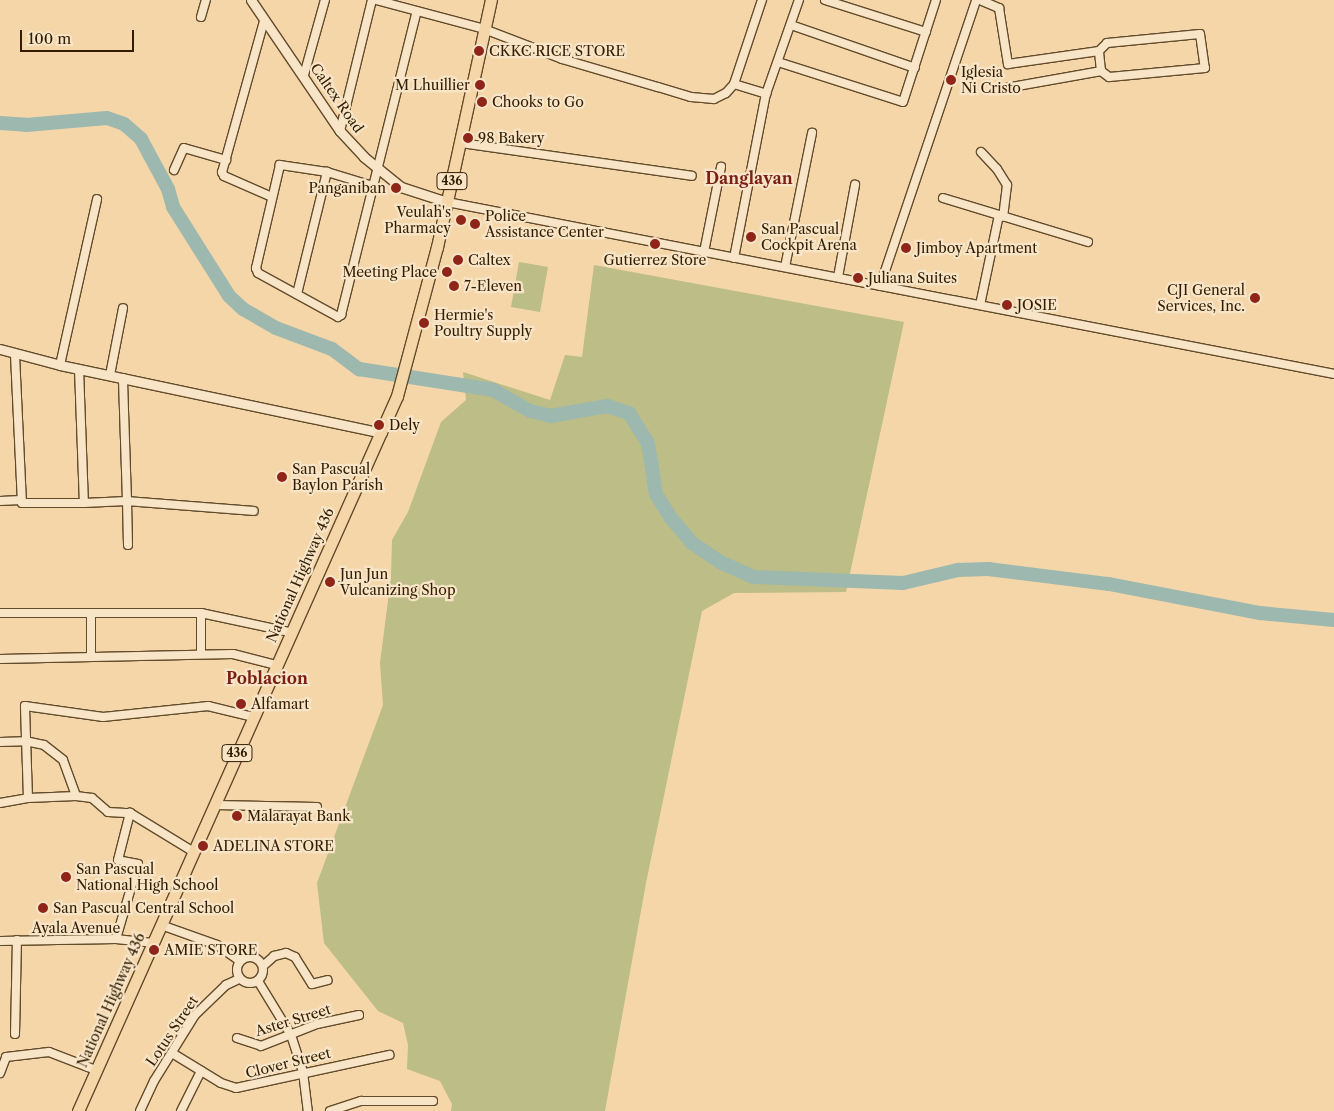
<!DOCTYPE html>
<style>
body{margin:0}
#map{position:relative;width:1334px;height:1111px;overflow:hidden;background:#f4d6a9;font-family:"Libre Caslon Text",serif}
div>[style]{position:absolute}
.green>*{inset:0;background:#bcbd87}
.river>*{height:14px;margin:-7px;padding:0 7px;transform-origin:7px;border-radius:7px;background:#9db8ae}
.roads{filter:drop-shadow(1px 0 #634b2a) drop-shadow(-1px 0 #634b2a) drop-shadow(0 1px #634b2a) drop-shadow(0 -1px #634b2a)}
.minor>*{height:8px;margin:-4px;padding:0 4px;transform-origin:4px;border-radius:4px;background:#f8e4c7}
.minor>.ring{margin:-4px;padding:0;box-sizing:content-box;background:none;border:8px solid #f8e4c7;border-radius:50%}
.tertiary>*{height:9px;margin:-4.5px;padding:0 4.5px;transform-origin:4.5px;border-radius:4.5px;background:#f8e4c7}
.primary>*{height:11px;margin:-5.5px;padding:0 5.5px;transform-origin:5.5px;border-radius:5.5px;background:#f4d6a9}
.dots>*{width:14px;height:14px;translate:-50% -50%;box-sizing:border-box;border:2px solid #f8e4c7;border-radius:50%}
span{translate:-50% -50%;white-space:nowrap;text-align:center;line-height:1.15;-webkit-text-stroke:4.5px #f8e4c7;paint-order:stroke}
.shield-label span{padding:1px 4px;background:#f8e4c7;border:1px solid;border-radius:4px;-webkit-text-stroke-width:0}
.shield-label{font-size:12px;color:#331d00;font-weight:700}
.poi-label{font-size:14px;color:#331d00}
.left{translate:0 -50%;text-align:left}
.right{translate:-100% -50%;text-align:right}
.street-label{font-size:14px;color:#331d00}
.quarter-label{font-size:16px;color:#7a1f14;font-weight:700}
.scale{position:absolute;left:20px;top:30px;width:114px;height:22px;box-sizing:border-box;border:2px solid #331d00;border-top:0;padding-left:6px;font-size:15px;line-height:18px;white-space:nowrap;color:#331d00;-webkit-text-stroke:4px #f8e4c7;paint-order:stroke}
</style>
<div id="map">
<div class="green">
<div style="clip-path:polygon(519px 262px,548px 267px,540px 312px,511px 307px)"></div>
<div style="clip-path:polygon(594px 265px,904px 322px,846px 592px,734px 593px,702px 611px,646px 883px,605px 1111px,451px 1111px,452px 1104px,440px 1081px,407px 1069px,408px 1045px,403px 1023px,378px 1011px,324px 943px,317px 883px,383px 705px,380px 663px,391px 577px,392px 540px,408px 512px,441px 422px,466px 400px,463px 372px,550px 400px,565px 355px,582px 357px)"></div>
</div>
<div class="river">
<div style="left:0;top:123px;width:26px;rotate:4deg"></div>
<div style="left:26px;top:125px;width:81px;rotate:-4.9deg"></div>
<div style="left:107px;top:118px;width:18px;rotate:19deg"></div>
<div style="left:124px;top:124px;width:23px;rotate:41deg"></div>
<div style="left:141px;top:139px;width:57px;rotate:61.6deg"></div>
<div style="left:168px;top:189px;width:19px;rotate:74deg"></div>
<div style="left:173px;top:207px;width:105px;rotate:57.8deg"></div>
<div style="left:229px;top:296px;width:19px;rotate:43deg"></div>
<div style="left:243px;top:309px;width:38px;rotate:30deg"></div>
<div style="left:276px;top:328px;width:60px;rotate:20.6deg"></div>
<div style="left:332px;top:349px;width:34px;rotate:37deg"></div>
<div style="left:359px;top:369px;width:136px;rotate:8.9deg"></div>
<div style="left:493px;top:390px;width:43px;rotate:29.6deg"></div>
<div style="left:530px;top:411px;width:22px;rotate:13deg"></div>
<div style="left:551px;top:416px;width:57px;rotate:-10.1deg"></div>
<div style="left:607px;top:406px;width:23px;rotate:18deg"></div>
<div style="left:629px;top:413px;width:36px;rotate:58deg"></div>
<div style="left:648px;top:443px;width:52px;rotate:81.1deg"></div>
<div style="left:656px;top:494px;width:28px;rotate:58deg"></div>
<div style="left:671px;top:518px;width:33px;rotate:50deg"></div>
<div style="left:692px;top:543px;width:34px;rotate:34deg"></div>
<div style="left:720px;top:562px;width:37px;rotate:24deg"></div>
<div style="left:754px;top:577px;width:149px;rotate:2.3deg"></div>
<div style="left:903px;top:583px;width:57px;rotate:-13.3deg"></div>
<div style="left:958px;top:570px;width:30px;rotate:-2deg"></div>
<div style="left:988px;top:569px;width:122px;rotate:7.1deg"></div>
<div style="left:1109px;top:584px;width:154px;rotate:10.9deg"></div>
<div style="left:1260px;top:613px;width:74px;rotate:5.4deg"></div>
</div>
<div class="roads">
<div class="minor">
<div style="left:376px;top:0;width:112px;rotate:15deg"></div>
<div style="left:484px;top:29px;width:84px;rotate:21deg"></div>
<div style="left:562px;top:59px;width:100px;rotate:16.3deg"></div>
<div style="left:658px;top:87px;width:34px;rotate:17deg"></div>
<div style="left:691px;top:97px;width:23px;rotate:5deg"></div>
<div style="left:714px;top:99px;width:13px;rotate:-27deg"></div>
<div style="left:726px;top:93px;width:12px;rotate:-48deg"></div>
<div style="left:734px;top:84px;width:89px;rotate:-71.6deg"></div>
<div style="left:825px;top:0;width:106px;rotate:17.6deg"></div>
<div style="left:980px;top:0;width:21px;rotate:23deg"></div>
<div style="left:999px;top:8px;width:57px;rotate:80.9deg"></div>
<div style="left:1008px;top:64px;width:92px;rotate:-8.1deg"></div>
<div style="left:201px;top:17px;width:18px;rotate:-74deg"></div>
<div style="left:264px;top:21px;width:157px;rotate:105.5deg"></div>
<div style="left:222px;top:172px;width:4px;rotate:63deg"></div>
<div style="left:224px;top:176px;width:52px;rotate:23.6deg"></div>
<div style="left:791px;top:25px;width:131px;rotate:19.1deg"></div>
<div style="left:1200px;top:34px;width:34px;rotate:82deg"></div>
<div style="left:1205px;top:68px;width:96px;rotate:174.6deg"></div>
<div style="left:1109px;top:77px;width:10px;rotate:-143deg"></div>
<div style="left:1101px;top:71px;width:20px;rotate:-96deg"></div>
<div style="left:1099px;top:51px;width:11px;rotate:-45deg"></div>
<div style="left:1107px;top:43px;width:93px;rotate:-5.5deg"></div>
<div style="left:778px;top:62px;width:131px;rotate:17.7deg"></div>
<div style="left:903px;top:102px;width:107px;rotate:-72.1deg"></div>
<div style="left:304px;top:75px;width:78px;rotate:-74.4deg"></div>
<div style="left:734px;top:84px;width:34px;rotate:17deg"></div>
<div style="left:1006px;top:88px;width:97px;rotate:-10.1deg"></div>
<div style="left:340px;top:131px;width:135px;rotate:-76.3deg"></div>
<div style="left:461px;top:143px;width:233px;rotate:8.1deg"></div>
<div style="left:981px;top:152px;width:23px;rotate:47deg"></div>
<div style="left:997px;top:169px;width:19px;rotate:58deg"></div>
<div style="left:1007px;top:185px;width:32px;rotate:97deg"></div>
<div style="left:174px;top:170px;width:24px;rotate:-66deg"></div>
<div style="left:184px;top:148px;width:44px;rotate:15.9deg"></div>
<div style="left:373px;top:186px;width:48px;rotate:-163.1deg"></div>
<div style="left:327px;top:172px;width:48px;rotate:-171.5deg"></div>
<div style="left:280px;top:165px;width:106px;rotate:103.1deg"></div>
<div style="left:256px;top:268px;width:5px;rotate:68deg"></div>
<div style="left:258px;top:273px;width:91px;rotate:28.8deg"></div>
<div style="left:338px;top:317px;width:4px;rotate:-34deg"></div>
<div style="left:341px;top:315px;width:313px;rotate:-76deg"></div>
<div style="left:943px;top:198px;width:59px;rotate:16.9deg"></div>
<div style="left:999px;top:215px;width:92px;rotate:101.9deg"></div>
<div style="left:447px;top:202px;width:904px;rotate:10.97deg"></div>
<div style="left:999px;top:215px;width:93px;rotate:16.9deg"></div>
<div style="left:704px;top:252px;width:87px;rotate:-78.7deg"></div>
<div style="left:734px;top:258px;width:167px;rotate:-79deg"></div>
<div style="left:766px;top:94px;width:100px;rotate:-70.7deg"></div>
<div style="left:785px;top:267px;width:137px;rotate:-78.6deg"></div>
<div style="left:838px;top:277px;width:94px;rotate:-79.5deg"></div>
<div style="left:880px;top:286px;width:302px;rotate:-71.4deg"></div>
<div style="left:297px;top:294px;width:126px;rotate:-76.2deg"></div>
<div style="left:15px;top:355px;width:148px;rotate:87.3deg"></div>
<div style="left:22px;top:503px;width:62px"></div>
<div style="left:60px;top:365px;width:170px;rotate:-77.4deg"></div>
<div style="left:79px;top:369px;width:134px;rotate:87.9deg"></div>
<div style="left:84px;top:503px;width:43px;rotate:-2.7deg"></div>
<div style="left:127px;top:501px;width:123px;rotate:-91.9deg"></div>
<div style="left:110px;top:375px;width:68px;rotate:-79deg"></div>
<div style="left:0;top:501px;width:21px;rotate:-3deg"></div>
<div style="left:128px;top:545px;width:44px;rotate:-91.3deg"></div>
<div style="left:127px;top:501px;width:127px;rotate:4.5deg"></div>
<div style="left:0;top:613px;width:201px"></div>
<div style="left:201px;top:613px;width:91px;rotate:12.1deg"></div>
<div style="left:201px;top:654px;width:41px;rotate:-90deg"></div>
<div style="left:91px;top:655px;width:42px;rotate:-90deg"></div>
<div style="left:0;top:659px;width:233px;rotate:-1.2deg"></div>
<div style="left:233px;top:654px;width:44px;rotate:14.3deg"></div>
<div style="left:0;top:742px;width:25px;rotate:-2deg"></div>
<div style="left:25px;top:741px;width:19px;rotate:12deg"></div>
<div style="left:44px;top:745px;width:24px;rotate:38deg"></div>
<div style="left:63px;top:760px;width:38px;rotate:70deg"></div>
<div style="left:76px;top:796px;width:16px;rotate:7deg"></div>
<div style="left:92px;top:798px;width:21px;rotate:41deg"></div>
<div style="left:108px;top:812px;width:22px;rotate:3deg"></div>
<div style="left:130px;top:813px;width:75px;rotate:31.4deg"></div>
<div style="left:28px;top:798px;width:92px;rotate:-91.9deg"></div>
<div style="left:25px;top:706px;width:79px;rotate:8deg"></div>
<div style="left:103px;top:717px;width:106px;rotate:-6deg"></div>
<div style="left:208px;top:706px;width:46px;rotate:13.7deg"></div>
<div style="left:0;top:803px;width:28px;rotate:-10deg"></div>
<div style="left:28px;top:798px;width:48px;rotate:-2.4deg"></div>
<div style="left:215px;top:805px;width:102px;rotate:1.1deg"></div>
<div style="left:161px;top:925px;width:59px;rotate:19.7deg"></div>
<div style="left:217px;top:945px;width:28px;rotate:35deg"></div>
<div style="left:116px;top:939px;width:78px;rotate:-73.7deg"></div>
<div style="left:138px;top:864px;width:20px;rotate:-169deg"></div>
<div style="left:118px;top:860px;width:49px;rotate:-75.7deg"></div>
<div style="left:0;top:941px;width:116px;rotate:-1deg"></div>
<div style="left:116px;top:939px;width:37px;rotate:6deg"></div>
<div class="ring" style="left:237px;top:957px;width:18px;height:18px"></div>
<div style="left:263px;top:966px;width:15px;rotate:-42deg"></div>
<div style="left:274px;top:956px;width:12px;rotate:-14deg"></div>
<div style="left:286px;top:953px;width:10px;rotate:24deg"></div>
<div style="left:295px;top:957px;width:32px;rotate:58deg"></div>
<div style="left:312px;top:984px;width:16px;rotate:-14deg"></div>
<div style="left:258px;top:981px;width:63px;rotate:58.6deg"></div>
<div style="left:291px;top:1035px;width:39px;rotate:72deg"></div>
<div style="left:303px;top:1072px;width:39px;rotate:83deg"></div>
<div style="left:15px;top:1034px;width:94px;rotate:-88.8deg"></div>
<div style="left:237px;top:1038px;width:25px;rotate:18deg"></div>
<div style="left:261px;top:1046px;width:60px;rotate:-21.4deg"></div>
<div style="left:317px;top:1024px;width:43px;rotate:-12.1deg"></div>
<div style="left:172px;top:1053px;width:57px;rotate:31.5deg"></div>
<div style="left:221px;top:1083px;width:16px;rotate:18deg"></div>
<div style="left:236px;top:1088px;width:157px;rotate:-12.2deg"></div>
<div style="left:0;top:1073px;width:17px;rotate:-69deg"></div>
<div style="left:6px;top:1057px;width:43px;rotate:-6.6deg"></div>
<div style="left:49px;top:1052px;width:50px;rotate:21deg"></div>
<div style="left:140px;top:1111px;width:33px;rotate:-65deg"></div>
<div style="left:154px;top:1081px;width:78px;rotate:-58.2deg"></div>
<div style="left:195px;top:1015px;width:43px;rotate:-44.1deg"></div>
<div style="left:226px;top:985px;width:14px;rotate:-25deg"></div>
<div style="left:181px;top:1111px;width:45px;rotate:-63.4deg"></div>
<div style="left:330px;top:1111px;width:33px;rotate:-18deg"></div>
<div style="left:361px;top:1101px;width:72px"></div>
</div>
<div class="tertiary">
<div style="left:251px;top:0;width:158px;rotate:55.8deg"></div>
<div style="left:340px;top:131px;width:35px;rotate:47deg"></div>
<div style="left:364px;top:157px;width:48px;rotate:39deg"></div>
<div style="left:401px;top:187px;width:48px;rotate:18.1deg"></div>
<div style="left:0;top:349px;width:62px;rotate:14.9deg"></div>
<div style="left:60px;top:365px;width:329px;rotate:11.9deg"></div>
</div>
<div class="primary">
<div style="left:78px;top:1111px;width:783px;rotate:-65.96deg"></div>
<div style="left:397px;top:396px;width:154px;rotate:-75deg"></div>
<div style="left:437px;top:247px;width:253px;rotate:-77.7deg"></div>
</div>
</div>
<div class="dots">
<div style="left:479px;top:51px;background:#8f2418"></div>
<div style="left:951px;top:80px;background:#8f2418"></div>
<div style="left:480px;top:85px;background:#8f2418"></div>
<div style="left:482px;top:102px;background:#8f2418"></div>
<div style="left:468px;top:138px;background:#8f2418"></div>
<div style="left:396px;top:188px;background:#8f2418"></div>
<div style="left:461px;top:220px;background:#8f2418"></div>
<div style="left:475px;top:224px;background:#8f2418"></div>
<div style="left:751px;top:237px;background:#8f2418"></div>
<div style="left:655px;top:244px;background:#8f2418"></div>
<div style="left:906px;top:248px;background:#8f2418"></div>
<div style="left:458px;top:260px;background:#8f2418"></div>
<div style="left:447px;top:272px;background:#8f2418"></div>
<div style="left:858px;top:278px;background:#8f2418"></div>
<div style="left:454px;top:286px;background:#8f2418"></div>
<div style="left:1255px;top:298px;background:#8f2418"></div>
<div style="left:1007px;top:305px;background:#8f2418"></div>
<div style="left:424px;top:323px;background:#8f2418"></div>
<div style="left:379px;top:425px;background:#8f2418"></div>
<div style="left:282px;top:477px;background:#8f2418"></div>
<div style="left:330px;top:582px;background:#8f2418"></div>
<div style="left:241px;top:704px;background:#8f2418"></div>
<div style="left:237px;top:816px;background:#8f2418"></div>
<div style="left:203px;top:846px;background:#8f2418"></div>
<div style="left:66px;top:877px;background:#8f2418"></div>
<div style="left:43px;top:908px;background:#8f2418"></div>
<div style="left:154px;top:950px;background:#8f2418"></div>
</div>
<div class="shield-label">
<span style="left:452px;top:181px">436</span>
<span style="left:237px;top:753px">436</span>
</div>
<div class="poi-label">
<span class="left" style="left:489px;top:51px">CKKC RICE STORE</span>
<span class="left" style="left:961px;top:80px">Iglesia<br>Ni Cristo</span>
<span class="right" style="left:470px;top:85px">M Lhuillier</span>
<span class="left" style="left:492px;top:102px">Chooks to Go</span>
<span class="left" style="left:478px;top:138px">98 Bakery</span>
<span class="right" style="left:386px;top:188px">Panganiban</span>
<span class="right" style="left:451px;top:220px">Veulah's<br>Pharmacy</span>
<span class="left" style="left:485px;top:224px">Police<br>Assistance Center</span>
<span class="left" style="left:761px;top:237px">San Pascual<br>Cockpit Arena</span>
<span class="left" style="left:916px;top:248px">Jimboy Apartment</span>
<span class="left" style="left:468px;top:260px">Caltex</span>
<span style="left:655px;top:260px">Gutierrez Store</span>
<span class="right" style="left:437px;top:272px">Meeting Place</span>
<span class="left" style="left:868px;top:278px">Juliana Suites</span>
<span class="left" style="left:464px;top:286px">7-Eleven</span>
<span class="right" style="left:1245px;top:298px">CJI General<br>Services, Inc.</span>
<span class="left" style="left:1017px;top:305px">JOSIE</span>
<span class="left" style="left:434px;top:323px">Hermie's<br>Poultry Supply</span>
<span class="left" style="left:389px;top:425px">Dely</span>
<span class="left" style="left:292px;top:477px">San Pascual<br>Baylon Parish</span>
<span class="left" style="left:340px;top:582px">Jun Jun<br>Vulcanizing Shop</span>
<span class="left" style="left:251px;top:704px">Alfamart</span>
<span class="left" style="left:247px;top:816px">Malarayat Bank</span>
<span class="left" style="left:213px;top:846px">ADELINA STORE</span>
<span class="left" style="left:76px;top:877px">San Pascual<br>National High School</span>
<span class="left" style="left:53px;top:908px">San Pascual Central School</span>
<span class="left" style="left:164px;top:950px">AMIE STORE</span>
</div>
<div class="street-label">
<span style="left:337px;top:98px;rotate:55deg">Caltex Road</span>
<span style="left:300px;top:575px;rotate:-66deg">National Highway 436</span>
<span style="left:76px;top:928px">Ayala Avenue</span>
<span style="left:111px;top:1000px;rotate:-66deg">National Highway 436</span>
<span style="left:293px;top:1020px;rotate:-17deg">Aster Street</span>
<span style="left:172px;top:1031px;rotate:-56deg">Lotus Street</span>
<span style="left:288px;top:1063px;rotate:-14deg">Clover Street</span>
</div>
<div class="quarter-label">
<span style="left:749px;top:178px">Danglayan</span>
<span style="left:267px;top:678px">Poblacion</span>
</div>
<div class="scale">100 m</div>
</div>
